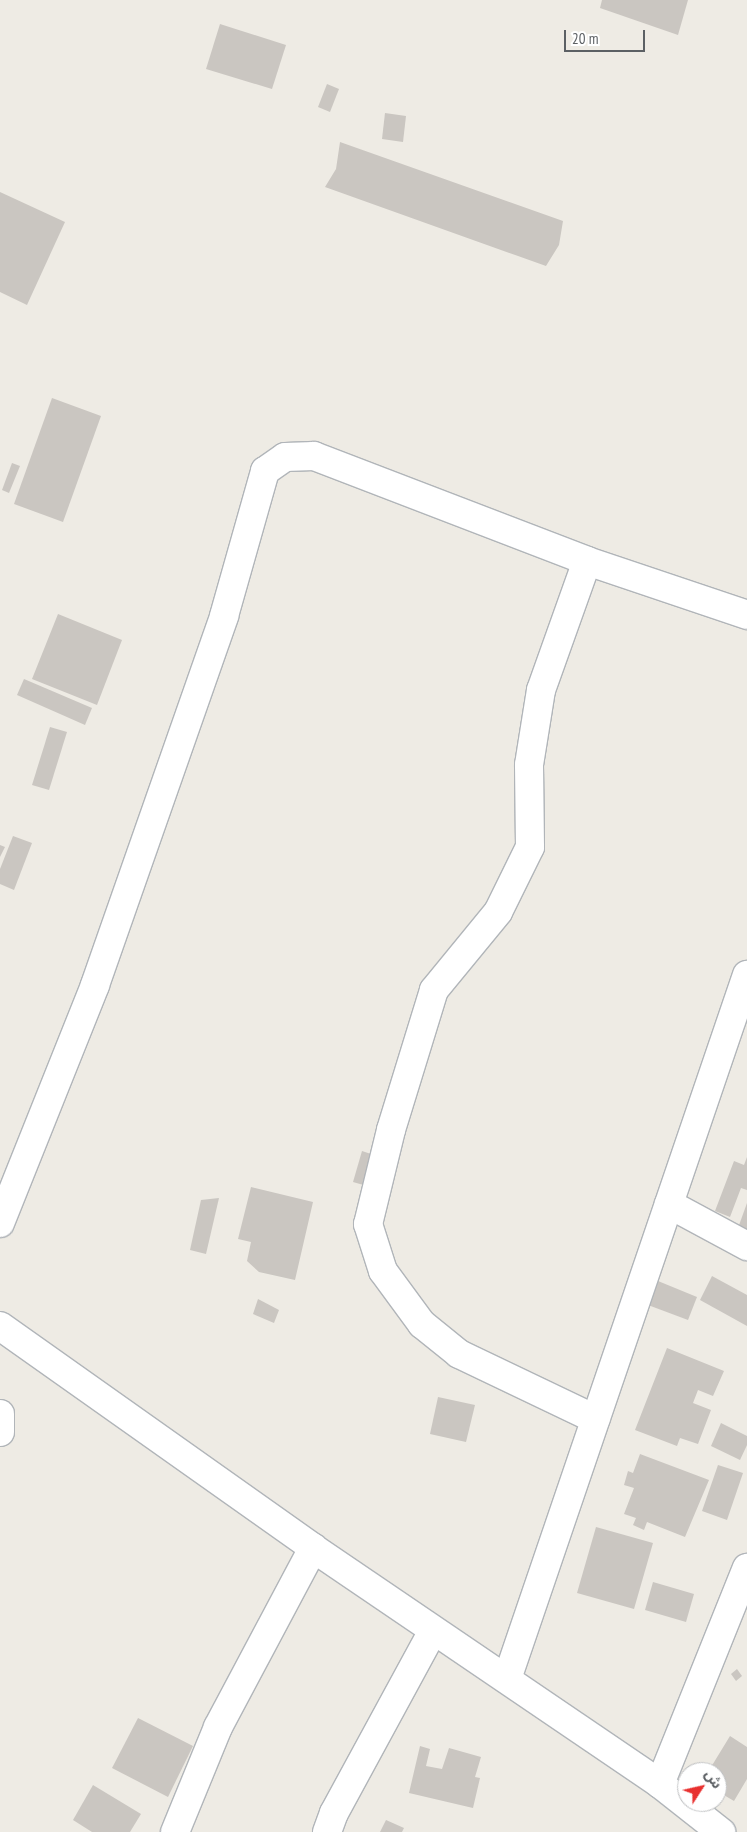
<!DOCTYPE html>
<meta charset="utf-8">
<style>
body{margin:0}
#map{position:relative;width:747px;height:1832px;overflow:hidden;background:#eeebe4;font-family:"PT Sans Narrow","Noto Sans Arabic",sans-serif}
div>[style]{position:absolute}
.building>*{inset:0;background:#cac6c1}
.roads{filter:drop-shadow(1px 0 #b1b5b9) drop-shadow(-1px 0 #b1b5b9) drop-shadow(0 1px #b1b5b9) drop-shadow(0 -1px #b1b5b9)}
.minor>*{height:28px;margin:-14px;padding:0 14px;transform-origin:14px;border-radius:14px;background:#fff}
span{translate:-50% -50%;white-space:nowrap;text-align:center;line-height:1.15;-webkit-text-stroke:4px #fff;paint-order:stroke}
.north{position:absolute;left:677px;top:1762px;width:50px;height:50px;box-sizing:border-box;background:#fff;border:1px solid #bebfc1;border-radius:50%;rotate:55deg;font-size:14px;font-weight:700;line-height:20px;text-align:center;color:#5c6064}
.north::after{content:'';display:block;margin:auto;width:18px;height:22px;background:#e8302f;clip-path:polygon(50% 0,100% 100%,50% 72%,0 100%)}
.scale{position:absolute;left:564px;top:30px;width:81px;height:22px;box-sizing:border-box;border:2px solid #5c6064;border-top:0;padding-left:6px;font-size:15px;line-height:18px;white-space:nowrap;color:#5c6064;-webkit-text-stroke:4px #fff;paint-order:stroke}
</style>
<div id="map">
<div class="building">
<div style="clip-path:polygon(602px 0,688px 0,678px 35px,600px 8px)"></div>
<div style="clip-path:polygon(220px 24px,286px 45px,272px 89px,206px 69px)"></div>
<div style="clip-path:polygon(327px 84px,339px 89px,330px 112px,318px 107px)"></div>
<div style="clip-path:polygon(385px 113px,406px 116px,403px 142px,382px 139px)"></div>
<div style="clip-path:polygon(340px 142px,563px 221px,559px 245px,546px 266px,325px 187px,336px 169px)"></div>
<div style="clip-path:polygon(0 192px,65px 222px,27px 305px,0 292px)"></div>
<div style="clip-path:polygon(52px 398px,101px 416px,63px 522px,14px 504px)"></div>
<div style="clip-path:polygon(12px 463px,20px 466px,9px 493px,2px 490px)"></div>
<div style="clip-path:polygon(58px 614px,122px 640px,97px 705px,32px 679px)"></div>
<div style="clip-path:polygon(24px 679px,92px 708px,85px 725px,17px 695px)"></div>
<div style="clip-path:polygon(50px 727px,67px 732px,49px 790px,32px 785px)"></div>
<div style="clip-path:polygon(13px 836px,32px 843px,14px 890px,0 884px,0 869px)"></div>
<div style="clip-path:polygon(0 845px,5px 847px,0 857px)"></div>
<div style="clip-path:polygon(362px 1151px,377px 1156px,367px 1186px,353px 1182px)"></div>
<div style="clip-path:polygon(747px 1157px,747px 1190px,741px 1188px,730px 1217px,715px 1211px,734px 1161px,744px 1165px)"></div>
<div style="clip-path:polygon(251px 1187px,313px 1202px,295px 1280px,259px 1272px,247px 1261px,251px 1242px,238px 1239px)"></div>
<div style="clip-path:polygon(219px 1198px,206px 1254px,190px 1250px,201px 1200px)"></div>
<div style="clip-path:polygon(747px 1203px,747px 1231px,738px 1228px)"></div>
<div style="clip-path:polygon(712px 1276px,747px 1295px,747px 1326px,700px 1300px)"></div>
<div style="clip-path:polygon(658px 1281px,697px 1297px,688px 1320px,648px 1305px)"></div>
<div style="clip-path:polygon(258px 1299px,279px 1310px,274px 1323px,253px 1314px)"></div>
<div style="clip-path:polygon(667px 1348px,724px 1371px,713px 1396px,698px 1390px,693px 1403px,711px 1410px,698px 1444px,680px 1438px,677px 1446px,635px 1430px)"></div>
<div style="clip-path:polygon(438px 1397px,475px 1405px,466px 1442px,430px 1434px)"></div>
<div style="clip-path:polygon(721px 1423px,747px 1436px,747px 1445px,740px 1460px,711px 1446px)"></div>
<div style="clip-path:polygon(640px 1454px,709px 1480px,685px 1537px,647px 1522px,644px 1530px,633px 1525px,636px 1518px,624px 1514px,634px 1488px,624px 1485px,628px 1471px,633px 1473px)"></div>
<div style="clip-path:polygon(718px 1465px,743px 1473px,727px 1520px,702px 1511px)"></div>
<div style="clip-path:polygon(596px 1527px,653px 1543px,634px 1609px,577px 1593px)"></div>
<div style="clip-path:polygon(653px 1582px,694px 1594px,686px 1622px,645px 1610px)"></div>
<div style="clip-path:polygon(737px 1669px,742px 1676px,736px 1681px,731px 1674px)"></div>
<div style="clip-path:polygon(138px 1718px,193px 1746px,168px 1797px,112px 1768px)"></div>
<div style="clip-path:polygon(730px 1736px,747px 1747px,747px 1779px,734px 1801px,717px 1791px,717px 1772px,708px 1772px)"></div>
<div style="clip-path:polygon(420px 1746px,430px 1749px,426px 1766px,442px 1769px,449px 1748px,481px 1757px,475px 1777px,480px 1778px,473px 1808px,409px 1793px)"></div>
<div style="clip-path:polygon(93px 1785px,141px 1814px,130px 1832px,92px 1832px,73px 1820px)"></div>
<div style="clip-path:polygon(386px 1820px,404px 1828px,402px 1832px,380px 1832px)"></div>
</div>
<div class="roads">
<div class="minor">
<div style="left:587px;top:561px;width:137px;rotate:109.6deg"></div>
<div style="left:541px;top:690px;width:76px;rotate:99.1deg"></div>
<div style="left:529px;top:765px;width:82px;rotate:89.3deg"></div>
<div style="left:530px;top:847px;width:72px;rotate:116.2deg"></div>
<div style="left:498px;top:912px;width:101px;rotate:129.4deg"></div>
<div style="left:434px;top:990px;width:146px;rotate:107.1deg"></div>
<div style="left:391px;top:1130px;width:97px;rotate:103.7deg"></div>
<div style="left:368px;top:1224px;width:49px;rotate:72.3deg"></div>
<div style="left:383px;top:1271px;width:66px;rotate:53.7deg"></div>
<div style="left:422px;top:1324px;width:48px;rotate:39deg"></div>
<div style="left:459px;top:1354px;width:151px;rotate:25.5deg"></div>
<div style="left:669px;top:1204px;width:89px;rotate:28.3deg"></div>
<div style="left:0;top:1223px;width:256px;rotate:-68.2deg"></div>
<div style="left:95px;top:985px;width:391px;rotate:-70.7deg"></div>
<div style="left:224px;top:616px;width:151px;rotate:-74.2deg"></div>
<div style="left:265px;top:471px;width:24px;rotate:-35deg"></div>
<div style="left:285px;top:457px;width:29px;rotate:-2deg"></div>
<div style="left:314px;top:456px;width:292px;rotate:21deg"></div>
<div style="left:587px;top:561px;width:169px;rotate:18.6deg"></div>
<div style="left:0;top:1326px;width:384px;rotate:35.3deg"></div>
<div style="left:313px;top:1548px;width:420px;rotate:34.2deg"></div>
<div style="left:660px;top:1784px;width:78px;rotate:38.2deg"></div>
<div style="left:0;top:1414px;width:18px;rotate:90deg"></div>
<div style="left:507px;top:1679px;width:744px;rotate:-71.18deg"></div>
<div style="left:660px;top:1784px;width:233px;rotate:-68.1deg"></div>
<div style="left:175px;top:1832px;width:113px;rotate:-67.7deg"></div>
<div style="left:218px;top:1727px;width:203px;rotate:-62deg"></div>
<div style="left:327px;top:1832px;width:20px;rotate:-70deg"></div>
<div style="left:334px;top:1813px;width:207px;rotate:-61.5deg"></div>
</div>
</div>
<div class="north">ش</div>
<div class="scale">20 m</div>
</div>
